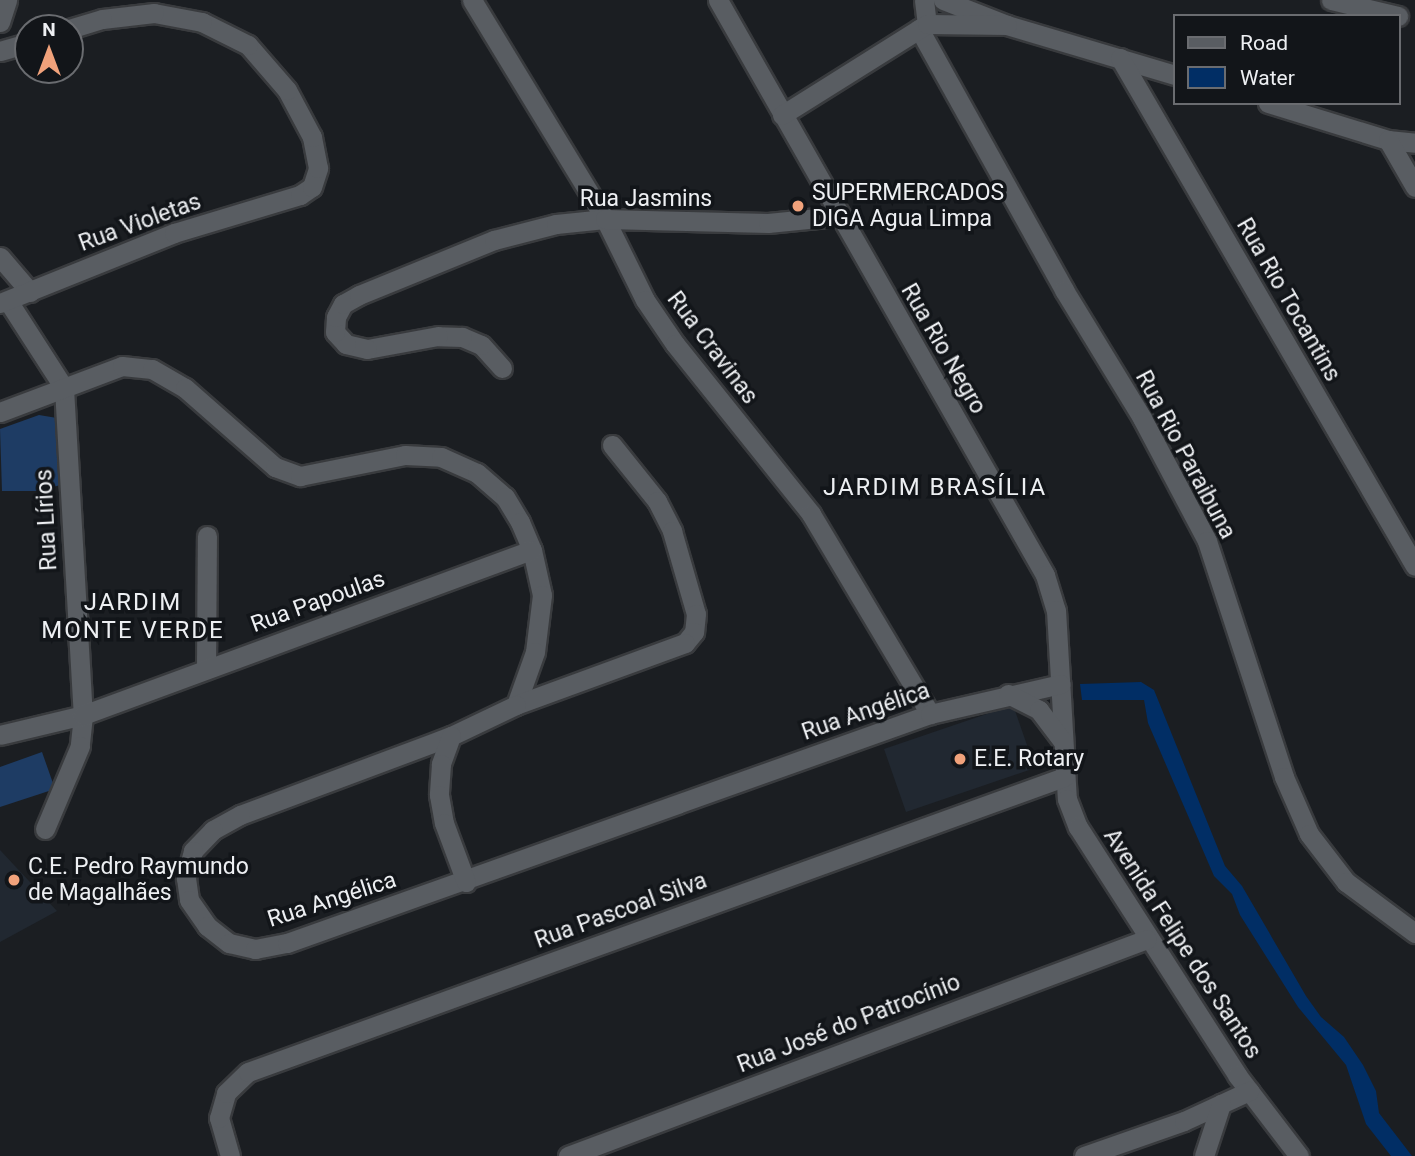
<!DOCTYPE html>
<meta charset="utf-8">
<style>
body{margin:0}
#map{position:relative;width:1415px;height:1156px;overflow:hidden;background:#1b1e22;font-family:Roboto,sans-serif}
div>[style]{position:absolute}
.built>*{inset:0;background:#212831}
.green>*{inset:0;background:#1e3c64}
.water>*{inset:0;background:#012e65}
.roads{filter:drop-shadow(2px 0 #393b3e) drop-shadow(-2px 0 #393b3e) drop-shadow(0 2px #393b3e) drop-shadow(0 -2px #393b3e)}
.minor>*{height:19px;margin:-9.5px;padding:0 9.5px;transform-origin:9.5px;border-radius:9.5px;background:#595d62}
.dots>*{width:19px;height:19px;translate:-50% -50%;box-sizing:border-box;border:4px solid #121519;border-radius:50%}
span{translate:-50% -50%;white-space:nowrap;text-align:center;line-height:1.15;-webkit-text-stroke:7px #121519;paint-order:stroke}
.poi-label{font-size:23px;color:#edeff2}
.left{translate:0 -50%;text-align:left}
.street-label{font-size:23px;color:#edeff2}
.neighbourhood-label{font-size:24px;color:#edeff2;letter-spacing:2px}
.legend{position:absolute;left:1173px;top:14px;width:228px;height:91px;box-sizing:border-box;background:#121519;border:2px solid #6a6c70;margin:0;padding:9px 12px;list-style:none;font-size:21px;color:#edeff2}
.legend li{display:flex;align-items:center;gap:14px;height:35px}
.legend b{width:35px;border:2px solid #6a6c70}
.north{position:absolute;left:14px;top:14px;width:70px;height:70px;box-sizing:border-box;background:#121519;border:2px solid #6a6c70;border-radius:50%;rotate:0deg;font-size:19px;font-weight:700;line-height:28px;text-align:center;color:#edeff2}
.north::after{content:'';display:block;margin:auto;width:24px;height:32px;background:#f1a27b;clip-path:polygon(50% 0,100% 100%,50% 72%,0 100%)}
</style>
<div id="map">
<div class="built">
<div style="clip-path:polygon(1013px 705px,1035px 768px,906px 812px,884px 749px)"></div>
<div style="clip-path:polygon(0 850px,57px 911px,0 942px)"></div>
</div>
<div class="green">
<div style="clip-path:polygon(39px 415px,57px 418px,60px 485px,40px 491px,2px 491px,0 429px)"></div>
<div style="clip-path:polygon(42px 752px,55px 789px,0 807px,0 767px)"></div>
</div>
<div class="water">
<div style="clip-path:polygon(1141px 682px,1154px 690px,1225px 866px,1242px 886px,1306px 996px,1321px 1017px,1344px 1037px,1363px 1065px,1376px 1091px,1379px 1113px,1412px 1156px,1391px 1156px,1366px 1124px,1346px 1065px,1298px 1007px,1240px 915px,1232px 894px,1214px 876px,1148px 723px,1144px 700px,1082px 700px,1080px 684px)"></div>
</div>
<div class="roads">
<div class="minor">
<div style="left:472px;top:0;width:256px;rotate:58.7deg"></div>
<div style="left:605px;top:219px;width:90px;rotate:63.7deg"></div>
<div style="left:645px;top:300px;width:53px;rotate:55.7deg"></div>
<div style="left:675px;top:344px;width:218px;rotate:51.3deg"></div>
<div style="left:811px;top:514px;width:233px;rotate:59.2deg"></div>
<div style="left:718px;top:0;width:661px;rotate:60.37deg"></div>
<div style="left:1045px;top:575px;width:37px;rotate:73deg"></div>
<div style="left:1056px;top:610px;width:189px;rotate:86.7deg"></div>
<div style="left:1067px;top:799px;width:30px;rotate:69deg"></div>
<div style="left:1078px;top:827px;width:295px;rotate:57.3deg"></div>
<div style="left:1237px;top:1075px;width:102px;rotate:52.6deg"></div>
<div style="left:924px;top:0;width:24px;rotate:83deg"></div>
<div style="left:943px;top:0;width:69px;rotate:21.3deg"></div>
<div style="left:1007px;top:25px;width:175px;rotate:16.6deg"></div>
<div style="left:1331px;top:0;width:69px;rotate:13.4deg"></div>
<div style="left:0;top:22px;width:23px;rotate:-72deg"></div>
<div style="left:919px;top:29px;width:299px;rotate:60.9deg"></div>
<div style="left:1064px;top:290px;width:150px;rotate:58.6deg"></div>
<div style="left:1142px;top:418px;width:139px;rotate:62.1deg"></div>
<div style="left:1207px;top:541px;width:248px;rotate:71.9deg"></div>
<div style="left:1284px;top:777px;width:62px;rotate:66.3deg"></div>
<div style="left:1309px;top:834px;width:61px;rotate:52.4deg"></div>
<div style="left:1346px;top:882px;width:86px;rotate:36.5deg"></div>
<div style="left:0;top:51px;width:29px;rotate:-16deg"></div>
<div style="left:1120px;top:58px;width:587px;rotate:59.86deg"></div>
<div style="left:1268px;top:103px;width:126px;rotate:17.1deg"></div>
<div style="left:1388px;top:140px;width:27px;rotate:6deg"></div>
<div style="left:782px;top:115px;width:171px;rotate:-32.1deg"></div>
<div style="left:927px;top:24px;width:80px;rotate:0.7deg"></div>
<div style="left:1388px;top:140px;width:54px;rotate:60.1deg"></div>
<div style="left:0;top:257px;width:46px;rotate:49.4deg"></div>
<div style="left:8px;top:301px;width:103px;rotate:57.2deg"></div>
<div style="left:64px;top:388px;width:328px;rotate:86.7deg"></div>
<div style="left:83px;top:715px;width:31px;rotate:96deg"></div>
<div style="left:80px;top:746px;width:90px;rotate:112.9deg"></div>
<div style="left:0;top:303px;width:188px;rotate:-21.9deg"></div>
<div style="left:174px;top:233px;width:132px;rotate:-16.8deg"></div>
<div style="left:300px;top:195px;width:14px;rotate:-34deg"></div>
<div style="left:312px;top:187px;width:20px;rotate:-72deg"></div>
<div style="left:318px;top:168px;width:32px;rotate:-101deg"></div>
<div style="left:312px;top:137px;width:53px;rotate:-118deg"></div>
<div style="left:287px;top:90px;width:60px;rotate:-130.9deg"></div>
<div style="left:248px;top:45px;width:51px;rotate:-153.4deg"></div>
<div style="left:202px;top:22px;width:49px;rotate:-169.4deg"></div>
<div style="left:154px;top:13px;width:52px;rotate:173.4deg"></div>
<div style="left:102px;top:19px;width:34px;rotate:163deg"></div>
<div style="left:502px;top:368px;width:31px;rotate:-132deg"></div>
<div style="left:481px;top:345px;width:21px;rotate:-157deg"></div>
<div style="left:462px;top:337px;width:24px;rotate:-178deg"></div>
<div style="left:438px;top:336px;width:72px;rotate:169.6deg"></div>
<div style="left:367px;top:349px;width:22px;rotate:-167deg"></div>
<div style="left:346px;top:344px;width:16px;rotate:-133deg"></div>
<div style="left:335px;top:332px;width:15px;rotate:-86deg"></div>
<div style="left:336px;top:317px;width:15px;rotate:-62deg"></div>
<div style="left:343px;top:304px;width:18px;rotate:-29deg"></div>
<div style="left:359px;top:295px;width:146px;rotate:-22.2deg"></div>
<div style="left:494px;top:240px;width:64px;rotate:-14.5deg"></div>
<div style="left:556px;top:224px;width:49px;rotate:-5.8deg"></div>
<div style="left:605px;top:219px;width:163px;rotate:1.4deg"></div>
<div style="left:768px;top:223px;width:70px;rotate:-5.7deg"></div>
<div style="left:0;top:412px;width:130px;rotate:-20.7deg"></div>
<div style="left:122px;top:366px;width:30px;rotate:6deg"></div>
<div style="left:152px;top:369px;width:38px;rotate:30deg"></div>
<div style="left:185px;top:388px;width:120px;rotate:41.3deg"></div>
<div style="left:275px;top:467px;width:27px;rotate:20deg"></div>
<div style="left:300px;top:476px;width:107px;rotate:-11.3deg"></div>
<div style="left:405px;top:455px;width:36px;rotate:3deg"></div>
<div style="left:441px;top:457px;width:39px;rotate:24deg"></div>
<div style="left:477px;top:473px;width:37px;rotate:41deg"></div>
<div style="left:505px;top:497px;width:29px;rotate:59deg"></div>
<div style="left:520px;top:522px;width:30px;rotate:67deg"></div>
<div style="left:532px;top:550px;width:46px;rotate:77.5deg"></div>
<div style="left:542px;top:595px;width:57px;rotate:97deg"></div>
<div style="left:535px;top:652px;width:56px;rotate:109.7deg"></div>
<div style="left:612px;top:445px;width:72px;rotate:51.2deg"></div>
<div style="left:657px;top:501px;width:34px;rotate:63deg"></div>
<div style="left:672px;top:531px;width:86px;rotate:73.9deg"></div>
<div style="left:696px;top:614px;width:18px;rotate:96deg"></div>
<div style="left:694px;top:632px;width:14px;rotate:129deg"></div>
<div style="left:685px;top:643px;width:180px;rotate:159.9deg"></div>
<div style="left:516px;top:705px;width:72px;rotate:154.5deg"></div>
<div style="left:451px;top:736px;width:225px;rotate:159.5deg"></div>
<div style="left:240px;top:815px;width:31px;rotate:151deg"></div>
<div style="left:213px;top:830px;width:29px;rotate:134deg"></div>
<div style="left:193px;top:851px;width:28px;rotate:105deg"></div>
<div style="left:186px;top:878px;width:22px;rotate:82deg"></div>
<div style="left:189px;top:900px;width:32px;rotate:55deg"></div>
<div style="left:207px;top:926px;width:28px;rotate:38deg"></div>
<div style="left:229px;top:943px;width:27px;rotate:13deg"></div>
<div style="left:255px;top:949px;width:33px;rotate:-11deg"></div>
<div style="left:287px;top:943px;width:683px;rotate:-19.6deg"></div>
<div style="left:930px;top:714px;width:134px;rotate:-12.9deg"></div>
<div style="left:206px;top:669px;width:133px;rotate:-89.6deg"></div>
<div style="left:1008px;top:694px;width:35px;rotate:27deg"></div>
<div style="left:1039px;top:710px;width:39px;rotate:53deg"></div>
<div style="left:0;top:735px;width:85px;rotate:-13.5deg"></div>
<div style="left:83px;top:715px;width:478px;rotate:-20.2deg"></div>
<div style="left:451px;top:736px;width:30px;rotate:110deg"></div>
<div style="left:441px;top:764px;width:31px;rotate:94deg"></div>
<div style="left:439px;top:795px;width:28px;rotate:80deg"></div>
<div style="left:444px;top:823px;width:63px;rotate:69.6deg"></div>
<div style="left:230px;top:1156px;width:40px;rotate:-106deg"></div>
<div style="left:219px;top:1118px;width:26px;rotate:-74deg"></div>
<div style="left:226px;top:1093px;width:30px;rotate:-44deg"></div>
<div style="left:248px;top:1072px;width:868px;rotate:-19.88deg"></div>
<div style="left:568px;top:1156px;width:618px;rotate:-20.55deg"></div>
<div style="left:1084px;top:1156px;width:106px;rotate:-19.3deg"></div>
<div style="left:1184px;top:1121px;width:72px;rotate:-24.8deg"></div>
<div style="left:1204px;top:1156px;width:55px;rotate:-71.9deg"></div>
</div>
</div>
<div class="dots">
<div style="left:798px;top:206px;background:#f1a27b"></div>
<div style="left:960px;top:759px;background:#f1a27b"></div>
<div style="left:14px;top:880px;background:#f1a27b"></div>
</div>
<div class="poi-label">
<span class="left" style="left:812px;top:206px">SUPERMERCADOS<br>DIGA Agua Limpa</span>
<span class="left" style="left:974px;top:759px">E.E. Rotary</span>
<span class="left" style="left:28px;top:880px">C.E. Pedro Raymundo<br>de Magalhães</span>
</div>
<div class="street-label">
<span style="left:646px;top:199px">Rua Jasmins</span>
<span style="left:140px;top:223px;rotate:-20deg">Rua Violetas</span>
<span style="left:1288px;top:300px;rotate:60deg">Rua Rio Tocantins</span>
<span style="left:712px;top:348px;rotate:53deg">Rua Cravinas</span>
<span style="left:943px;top:349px;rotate:60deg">Rua Rio Negro</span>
<span style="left:1185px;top:455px;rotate:62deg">Rua Rio Paraibuna</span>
<span style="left:47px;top:520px;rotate:-93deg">Rua Lírios</span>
<span style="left:318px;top:602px;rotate:-20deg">Rua Papoulas</span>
<span style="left:866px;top:712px;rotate:-19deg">Rua Angélica</span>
<span style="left:332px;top:900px;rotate:-18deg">Rua Angélica</span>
<span style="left:621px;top:911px;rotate:-20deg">Rua Pascoal Silva</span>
<span style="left:1182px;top:944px;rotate:57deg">Avenida Felipe dos Santos</span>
<span style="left:849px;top:1024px;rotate:-21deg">Rua José do Patrocínio</span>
</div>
<div class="neighbourhood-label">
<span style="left:935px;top:488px">JARDIM BRASÍLIA</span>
<span style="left:133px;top:617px">JARDIM<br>MONTE VERDE</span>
</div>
<ul class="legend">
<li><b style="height:9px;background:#595d62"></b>Road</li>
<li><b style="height:19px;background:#012e65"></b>Water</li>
</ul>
<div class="north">N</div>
</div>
